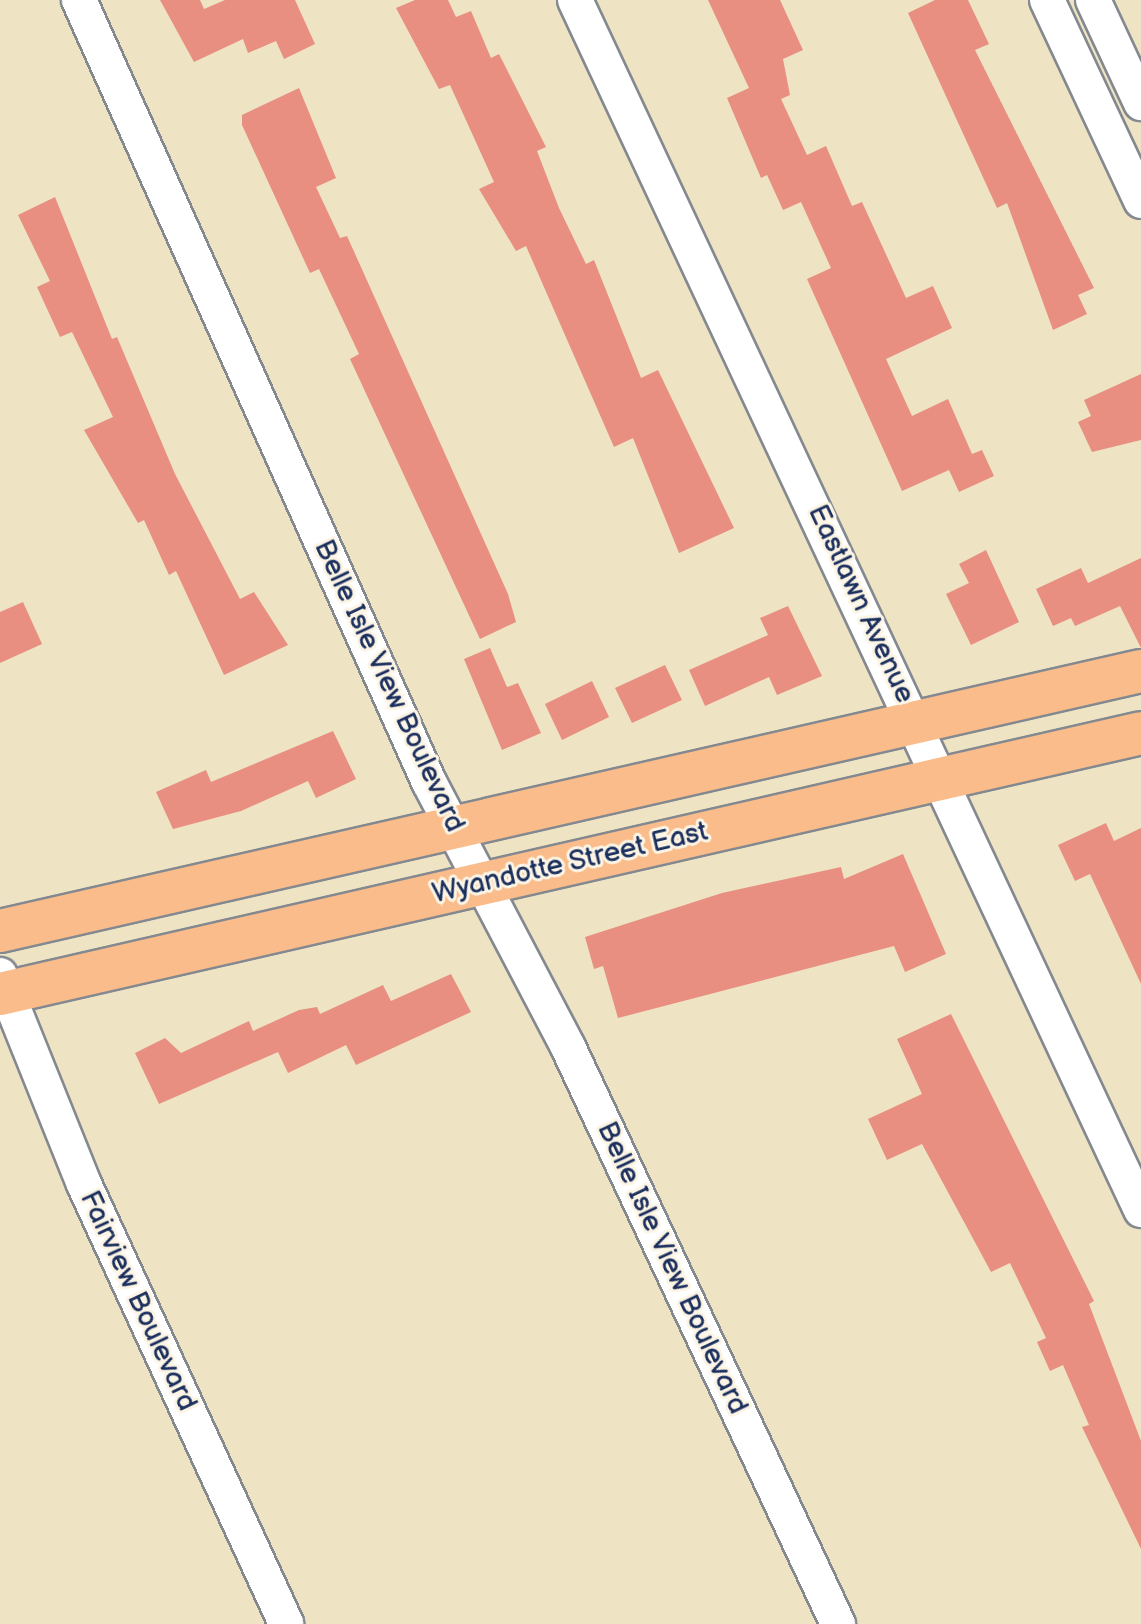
<!DOCTYPE html>
<style>
body{margin:0}
#map{position:relative;width:1141px;height:1624px;overflow:hidden;background:#eee3c3;font-family:"Balsamiq Sans",sans-serif}
div>[style]{position:absolute}
.building>*{inset:0;background:#e88f82}
.roads{filter:drop-shadow(2px 0 #848990) drop-shadow(-2px 0 #848990) drop-shadow(0 2px #848990) drop-shadow(0 -2px #848990)}
.minor>*{height:34px;margin:-17px;padding:0 17px;transform-origin:17px;border-radius:17px;background:#fff}
.major>*{height:42px;margin:-21px;padding:0 21px;transform-origin:21px;border-radius:21px;background:#f9bc8a}
span{translate:-50% -50%;white-space:nowrap;text-align:center;line-height:1.15;-webkit-text-stroke:6px #fcf5e5;paint-order:stroke}
.street-label{font-size:28px;color:#1b2f5e}
</style>
<div id="map">
<div class="building">
<div style="clip-path:polygon(160px 0,200px 0,204px 9px,225px 0,295px 0,315px 44px,284px 59px,276px 41px,248px 53px,243px 39px,194px 62px)"></div>
<div style="clip-path:polygon(415px 0,448px 0,456px 17px,471px 11px,491px 58px,499px 54px,546px 147px,537px 151px,559px 208px,586px 264px,594px 260px,641px 378px,658px 370px,734px 528px,679px 553px,633px 438px,614px 447px,526px 246px,516px 251px,479px 189px,494px 182px,450px 85px,439px 89px,396px 8px)"></div>
<div style="clip-path:polygon(708px 0,780px 0,803px 50px,783px 59px,790px 95px,781px 99px,807px 155px,826px 146px,852px 206px,862px 202px,906px 298px,933px 286px,952px 328px,886px 359px,912px 416px,948px 399px,972px 454px,982px 450px,994px 476px,959px 492px,949px 470px,902px 491px,807px 279px,831px 268px,801px 202px,783px 210px,767px 175px,761px 178px,727px 98px,749px 88px)"></div>
<div style="clip-path:polygon(935px 0,968px 0,989px 44px,975px 50px,1094px 288px,1078px 295px,1087px 314px,1053px 330px,1007px 203px,997px 208px,908px 13px)"></div>
<div style="clip-path:polygon(299px 88px,336px 178px,316px 187px,340px 238px,347px 236px,508px 594px,516px 622px,480px 639px,350px 359px,359px 354px,319px 269px,310px 273px,242px 125px,242px 115px)"></div>
<div style="clip-path:polygon(55px 197px,112px 339px,117px 337px,175px 474px,240px 599px,254px 592px,288px 645px,224px 675px,176px 571px,169px 575px,144px 520px,138px 523px,84px 430px,113px 417px,72px 332px,60px 337px,37px 287px,50px 281px,18px 215px)"></div>
<div style="clip-path:polygon(1141px 374px,1141px 440px,1092px 452px,1078px 422px,1091px 416px,1084px 400px)"></div>
<div style="clip-path:polygon(986px 550px,1019px 622px,971px 645px,946px 594px,969px 583px,959px 564px)"></div>
<div style="clip-path:polygon(1141px 558px,1141px 648px,1120px 606px,1075px 626px,1071px 618px,1053px 626px,1036px 589px,1081px 568px,1088px 583px)"></div>
<div style="clip-path:polygon(23px 602px,42px 644px,0 663px,0 612px)"></div>
<div style="clip-path:polygon(788px 606px,822px 676px,777px 695px,769px 677px,705px 706px,689px 670px,768px 635px,760px 618px)"></div>
<div style="clip-path:polygon(490px 648px,507px 687px,518px 683px,541px 733px,502px 750px,464px 659px)"></div>
<div style="clip-path:polygon(665px 665px,682px 700px,632px 723px,615px 688px)"></div>
<div style="clip-path:polygon(592px 681px,609px 717px,562px 740px,545px 704px)"></div>
<div style="clip-path:polygon(333px 731px,356px 779px,316px 798px,308px 781px,241px 811px,173px 829px,156px 792px,206px 770px,211px 782px)"></div>
<div style="clip-path:polygon(1106px 823px,1114px 841px,1141px 828px,1141px 984px,1090px 874px,1075px 881px,1058px 845px)"></div>
<div style="clip-path:polygon(903px 854px,946px 954px,905px 972px,894px 946px,618px 1018px,603px 966px,594px 969px,585px 937px,722px 893px,841px 867px,844px 879px)"></div>
<div style="clip-path:polygon(451px 974px,471px 1012px,356px 1065px,346px 1045px,288px 1073px,278px 1052px,159px 1104px,135px 1053px,165px 1038px,181px 1053px,249px 1021px,253px 1031px,299px 1010px,317px 1007px,320px 1014px,383px 985px,391px 1001px)"></div>
<div style="clip-path:polygon(951px 1014px,1094px 1301px,1089px 1304px,1141px 1441px,1141px 1549px,1082px 1427px,1089px 1425px,1063px 1365px,1050px 1371px,1037px 1342px,1046px 1338px,1010px 1263px,991px 1272px,922px 1144px,887px 1160px,868px 1119px,922px 1094px,897px 1039px)"></div>
</div>
<div class="roads">
<div class="minor">
<div style="left:79px;top:0;width:857px;rotate:65.89deg"></div>
<div style="left:429px;top:782px;width:299px;rotate:62.3deg"></div>
<div style="left:568px;top:1047px;width:637px;rotate:64.92deg"></div>
<div style="left:575px;top:0;width:1336px;rotate:64.93deg"></div>
<div style="left:1047px;top:0;width:222px;rotate:64.9deg"></div>
<div style="left:1093px;top:0;width:114px;rotate:65deg"></div>
<div style="left:0;top:975px;width:225px;rotate:68.1deg"></div>
<div style="left:84px;top:1184px;width:484px;rotate:65.3deg"></div>
</div>
<div class="major">
<div style="left:0;top:931px;width:1170px;rotate:-12.84deg"></div>
<div style="left:0;top:994px;width:1170px;rotate:-12.88deg"></div>
</div>
</div>
<div class="street-label">
<span style="left:861px;top:604px;rotate:65deg">Eastlawn Avenue</span>
<span style="left:389px;top:686px;rotate:65deg">Belle Isle View Boulevard</span>
<span style="left:570px;top:863px;rotate:-13deg">Wyandotte Street East</span>
<span style="left:672px;top:1268px;rotate:65deg">Belle Isle View Boulevard</span>
<span style="left:138px;top:1301px;rotate:65deg">Fairview Boulevard</span>
</div>
</div>
